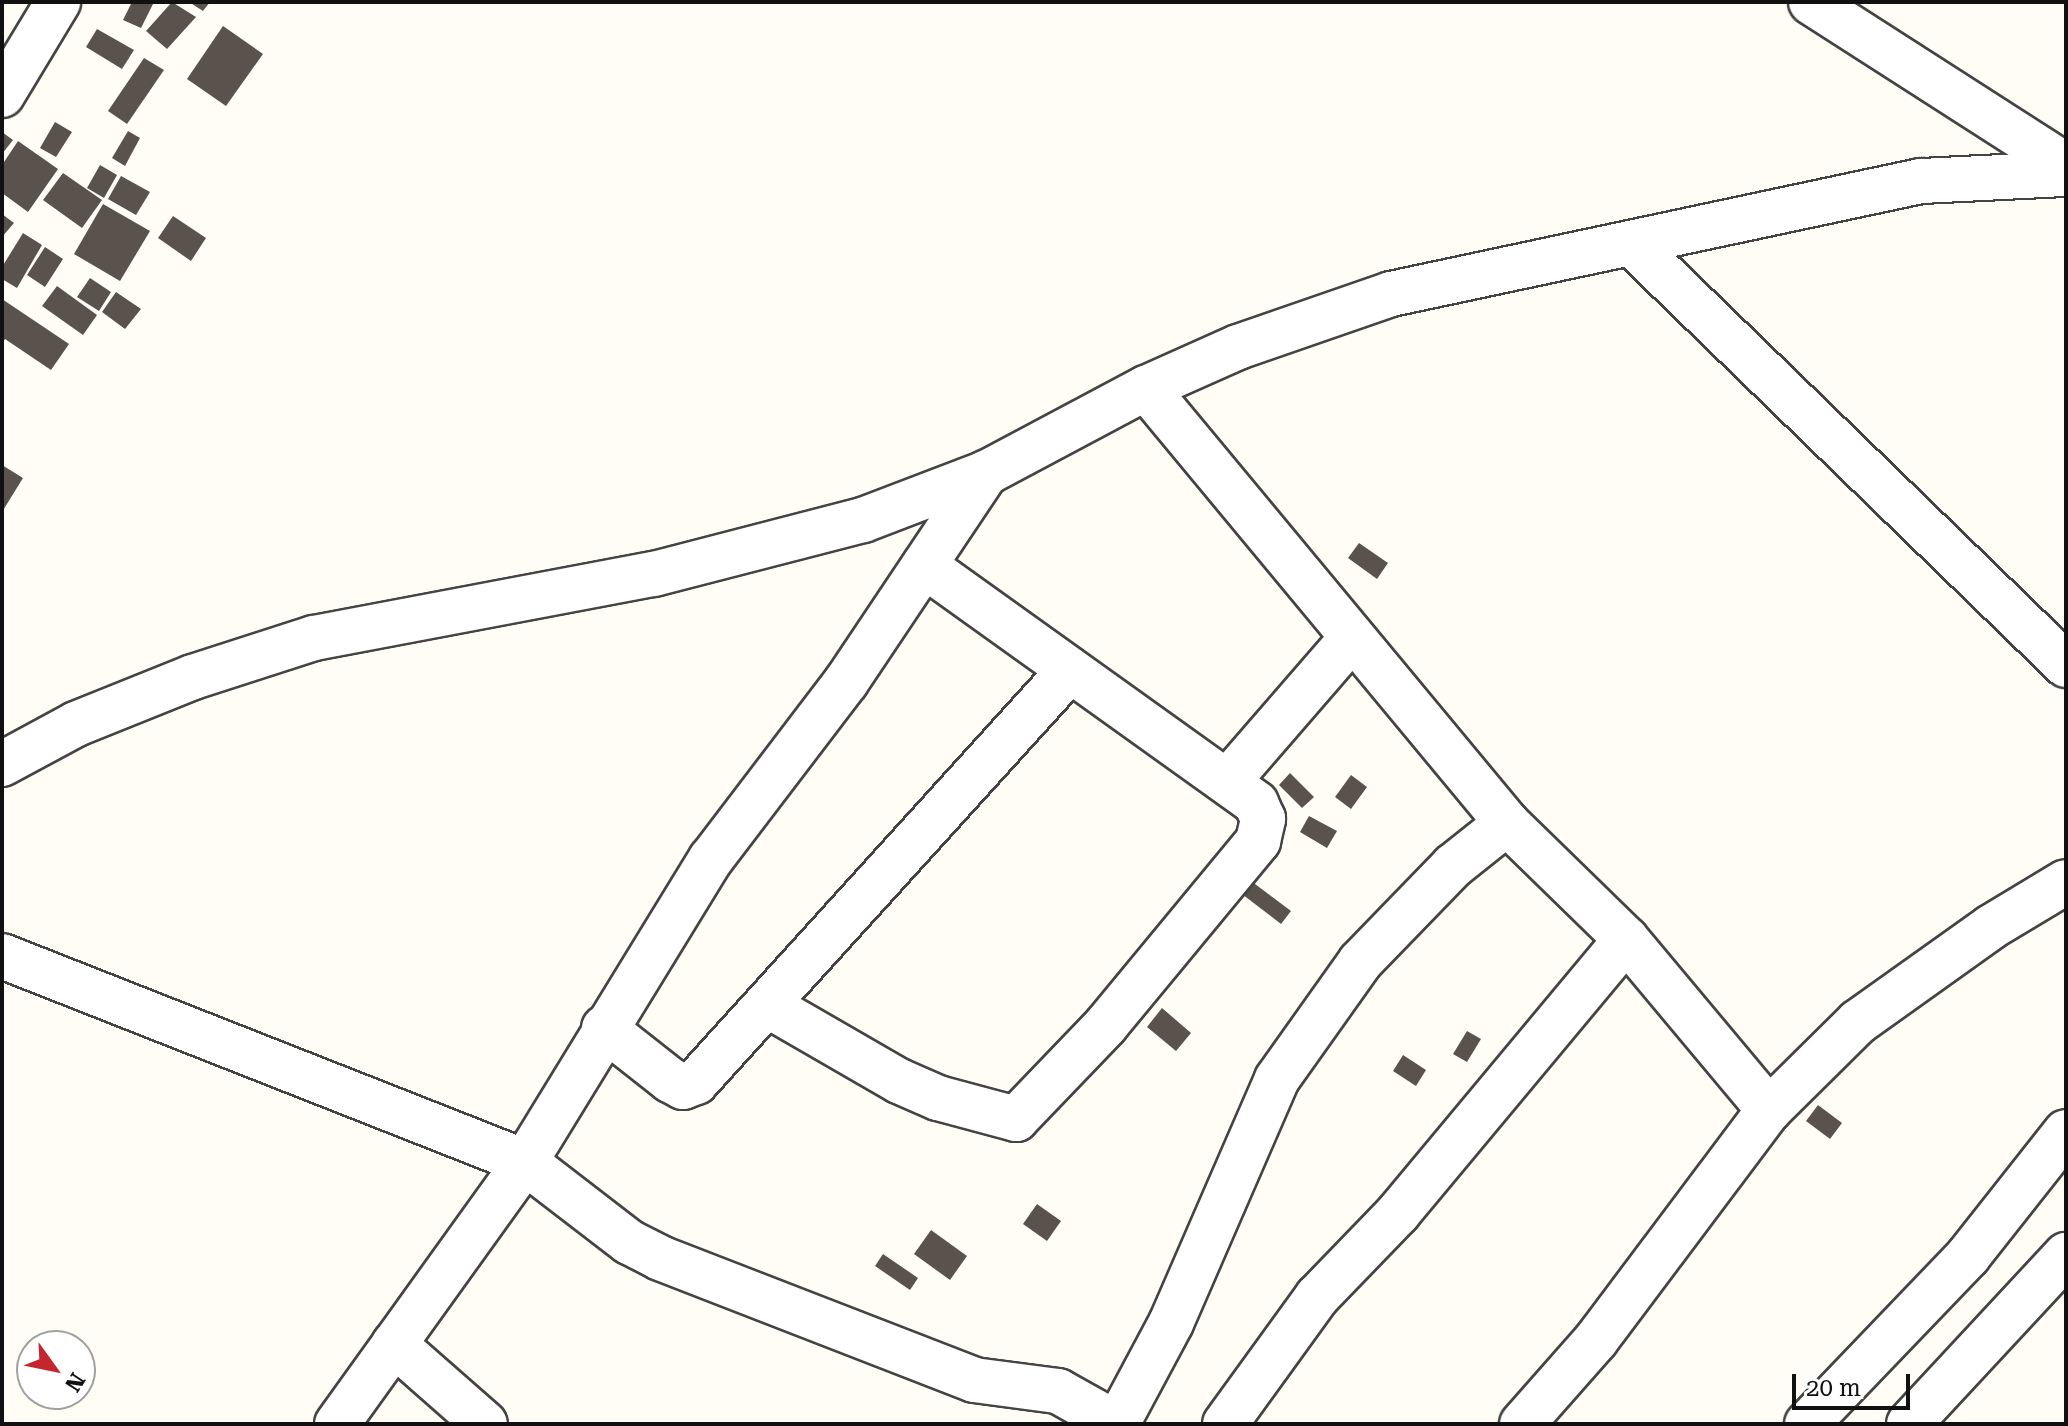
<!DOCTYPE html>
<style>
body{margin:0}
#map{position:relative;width:2068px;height:1426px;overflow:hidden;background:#fffdf5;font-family:"Roboto Serif",serif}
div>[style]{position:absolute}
.building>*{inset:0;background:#5a524d}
.roads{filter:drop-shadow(2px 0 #444) drop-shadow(-2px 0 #444) drop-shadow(0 2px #444) drop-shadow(0 -2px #444)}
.minor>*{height:44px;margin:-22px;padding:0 22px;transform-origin:22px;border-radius:22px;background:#fff}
span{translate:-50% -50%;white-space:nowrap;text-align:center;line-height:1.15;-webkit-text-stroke:8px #fff;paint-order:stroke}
.frame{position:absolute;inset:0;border:4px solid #111;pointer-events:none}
.north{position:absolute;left:16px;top:1330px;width:80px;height:80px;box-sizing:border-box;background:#fff;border:2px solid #a0a0a0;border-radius:50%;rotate:123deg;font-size:22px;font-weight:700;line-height:32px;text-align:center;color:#111}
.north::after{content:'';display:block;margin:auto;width:28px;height:36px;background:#c4262e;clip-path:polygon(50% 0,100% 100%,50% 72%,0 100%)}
.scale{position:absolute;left:1792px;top:1374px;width:118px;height:36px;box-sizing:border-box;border:4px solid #111;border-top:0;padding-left:10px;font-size:24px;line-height:28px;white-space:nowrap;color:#111;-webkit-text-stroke:6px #fff;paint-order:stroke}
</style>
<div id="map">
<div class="building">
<div style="clip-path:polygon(132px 2px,154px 2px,141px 28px,123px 20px)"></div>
<div style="clip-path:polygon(172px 2px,196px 17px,167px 49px,146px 31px)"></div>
<div style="clip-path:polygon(189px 2px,210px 2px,203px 11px)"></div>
<div style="clip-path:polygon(223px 26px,263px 54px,226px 106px,187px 79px)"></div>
<div style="clip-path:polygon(97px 29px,134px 50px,122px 69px,86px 47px)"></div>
<div style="clip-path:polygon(144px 58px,164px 70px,127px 124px,108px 111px)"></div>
<div style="clip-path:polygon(55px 122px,72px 132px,56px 157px,40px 148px)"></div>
<div style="clip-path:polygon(128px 131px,140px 138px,125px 166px,112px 158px)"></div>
<div style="clip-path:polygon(2px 132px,13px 140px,2px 154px)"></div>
<div style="clip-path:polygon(18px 141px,58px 169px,28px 212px,2px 193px,2px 165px)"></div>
<div style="clip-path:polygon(100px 165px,117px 175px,104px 198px,87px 188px)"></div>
<div style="clip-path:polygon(63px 173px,102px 200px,82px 228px,43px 200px)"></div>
<div style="clip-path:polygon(121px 176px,150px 192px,136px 215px,108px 199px)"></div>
<div style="clip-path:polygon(103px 204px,150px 231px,120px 281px,74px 254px)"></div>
<div style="clip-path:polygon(2px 214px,14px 223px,2px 237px)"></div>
<div style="clip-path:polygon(173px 216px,206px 238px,191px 261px,158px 238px)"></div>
<div style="clip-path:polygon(23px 233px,42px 245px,17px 288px,2px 279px,2px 267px)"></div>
<div style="clip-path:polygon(45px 247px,63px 259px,45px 287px,27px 275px)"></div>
<div style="clip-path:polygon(90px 278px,111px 292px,99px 311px,77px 297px)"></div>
<div style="clip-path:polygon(57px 286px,97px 315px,83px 335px,42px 306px)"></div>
<div style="clip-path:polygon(116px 292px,141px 309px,125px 329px,102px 312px)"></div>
<div style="clip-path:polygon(2px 299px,69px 344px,51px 370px,5px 339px,2px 344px)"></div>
<div style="clip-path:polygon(2px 465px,23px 478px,2px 512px)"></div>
<div style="clip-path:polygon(1359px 543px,1388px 563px,1377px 579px,1348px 558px)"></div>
<div style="clip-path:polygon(1290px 773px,1314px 797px,1302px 808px,1279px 785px)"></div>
<div style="clip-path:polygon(1351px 775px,1367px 787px,1351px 809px,1335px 797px)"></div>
<div style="clip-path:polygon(1309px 816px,1337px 831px,1327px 848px,1300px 832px)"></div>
<div style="clip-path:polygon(1243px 875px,1291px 911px,1281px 924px,1234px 888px)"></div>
<div style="clip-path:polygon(1162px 1008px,1191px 1033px,1176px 1051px,1147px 1027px)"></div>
<div style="clip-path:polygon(1467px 1031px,1481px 1039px,1467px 1062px,1453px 1054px)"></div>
<div style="clip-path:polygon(1403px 1055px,1426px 1070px,1416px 1086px,1393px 1071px)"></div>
<div style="clip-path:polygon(1818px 1105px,1842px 1123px,1830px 1139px,1806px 1121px)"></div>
<div style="clip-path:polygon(1037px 1204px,1061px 1221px,1047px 1241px,1023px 1224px)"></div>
<div style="clip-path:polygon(931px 1230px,967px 1256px,950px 1280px,914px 1254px)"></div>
<div style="clip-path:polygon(883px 1254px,918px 1278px,910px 1290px,875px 1266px)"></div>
</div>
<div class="roads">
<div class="minor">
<div style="left:1811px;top:2px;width:303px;rotate:32.7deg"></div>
<div style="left:2px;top:95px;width:109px;rotate:-58.9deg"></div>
<div style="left:1634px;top:246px;width:602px;rotate:44.12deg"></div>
<div style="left:1146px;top:388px;width:565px;rotate:50.31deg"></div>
<div style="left:1507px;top:823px;width:166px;rotate:44.3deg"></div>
<div style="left:1626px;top:939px;width:223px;rotate:50.1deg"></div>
<div style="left:2px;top:764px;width:84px;rotate:-28.4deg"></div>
<div style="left:76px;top:724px;width:126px;rotate:-21.9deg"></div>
<div style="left:193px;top:677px;width:127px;rotate:-17.9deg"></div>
<div style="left:314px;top:638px;width:346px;rotate:-10.7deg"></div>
<div style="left:654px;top:574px;width:216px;rotate:-14.5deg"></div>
<div style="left:863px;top:520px;width:132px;rotate:-20.9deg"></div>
<div style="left:986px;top:473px;width:181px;rotate:-28deg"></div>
<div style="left:1146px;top:388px;width:101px;rotate:-24deg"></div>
<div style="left:1238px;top:347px;width:162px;rotate:-19.1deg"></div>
<div style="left:1391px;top:294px;width:542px;rotate:-12.04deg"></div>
<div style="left:1921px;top:181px;width:145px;rotate:-2.8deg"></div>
<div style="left:1228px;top:781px;width:189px;rotate:-49.1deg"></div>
<div style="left:2px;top:956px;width:562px;rotate:21.5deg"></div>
<div style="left:525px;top:1162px;width:131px;rotate:37.6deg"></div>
<div style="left:629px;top:1242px;width:35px;rotate:27deg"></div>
<div style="left:660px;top:1258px;width:337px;rotate:21.2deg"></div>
<div style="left:974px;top:1380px;width:85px;rotate:7.5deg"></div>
<div style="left:1058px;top:1391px;width:68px;rotate:29.2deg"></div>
<div style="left:769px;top:1006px;width:150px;rotate:30deg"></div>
<div style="left:899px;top:1081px;width:43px;rotate:23.6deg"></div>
<div style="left:938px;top:1098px;width:81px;rotate:15.1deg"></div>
<div style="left:1016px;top:1119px;width:130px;rotate:-46.2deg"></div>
<div style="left:1106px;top:1025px;width:239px;rotate:-50.4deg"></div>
<div style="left:1258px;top:841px;width:23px;rotate:-77deg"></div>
<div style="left:1263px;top:819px;width:17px;rotate:-114deg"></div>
<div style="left:1256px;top:803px;width:408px;rotate:-144.4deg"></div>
<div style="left:604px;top:1028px;width:84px;rotate:38.2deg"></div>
<div style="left:670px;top:1080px;width:15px;rotate:28deg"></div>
<div style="left:683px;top:1087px;width:14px;rotate:-21deg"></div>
<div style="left:696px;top:1082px;width:556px;rotate:-47.77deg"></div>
<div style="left:394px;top:1344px;width:121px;rotate:41.3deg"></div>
<div style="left:337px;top:1424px;width:322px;rotate:-54.3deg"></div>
<div style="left:525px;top:1162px;width:356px;rotate:-58.5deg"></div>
<div style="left:711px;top:859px;width:223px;rotate:-52.7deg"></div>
<div style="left:846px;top:682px;width:252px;rotate:-56.2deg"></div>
<div style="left:1117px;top:1424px;width:115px;rotate:-61.9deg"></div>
<div style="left:1171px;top:1323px;width:266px;rotate:-66.5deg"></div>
<div style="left:1277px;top:1079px;width:143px;rotate:-54.6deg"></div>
<div style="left:1360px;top:962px;width:134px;rotate:-45.9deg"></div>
<div style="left:1453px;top:866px;width:69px;rotate:-38.5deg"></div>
<div style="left:1225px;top:1424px;width:157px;rotate:-54.1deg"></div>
<div style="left:1317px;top:1297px;width:117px;rotate:-46deg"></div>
<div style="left:1398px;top:1213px;width:356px;rotate:-50.2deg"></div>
<div style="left:1522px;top:1424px;width:112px;rotate:-48.6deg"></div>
<div style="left:1596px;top:1340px;width:288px;rotate:-53.1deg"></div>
<div style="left:1769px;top:1110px;width:125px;rotate:-44.7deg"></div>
<div style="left:1858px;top:1022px;width:163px;rotate:-35.5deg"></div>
<div style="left:1991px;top:927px;width:87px;rotate:-31deg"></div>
<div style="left:1807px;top:1424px;width:233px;rotate:-46.2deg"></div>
<div style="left:1968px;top:1256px;width:158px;rotate:-51.7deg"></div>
<div style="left:1909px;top:1424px;width:231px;rotate:-47.1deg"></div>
</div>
</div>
<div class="frame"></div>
<div class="north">N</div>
<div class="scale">20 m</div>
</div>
